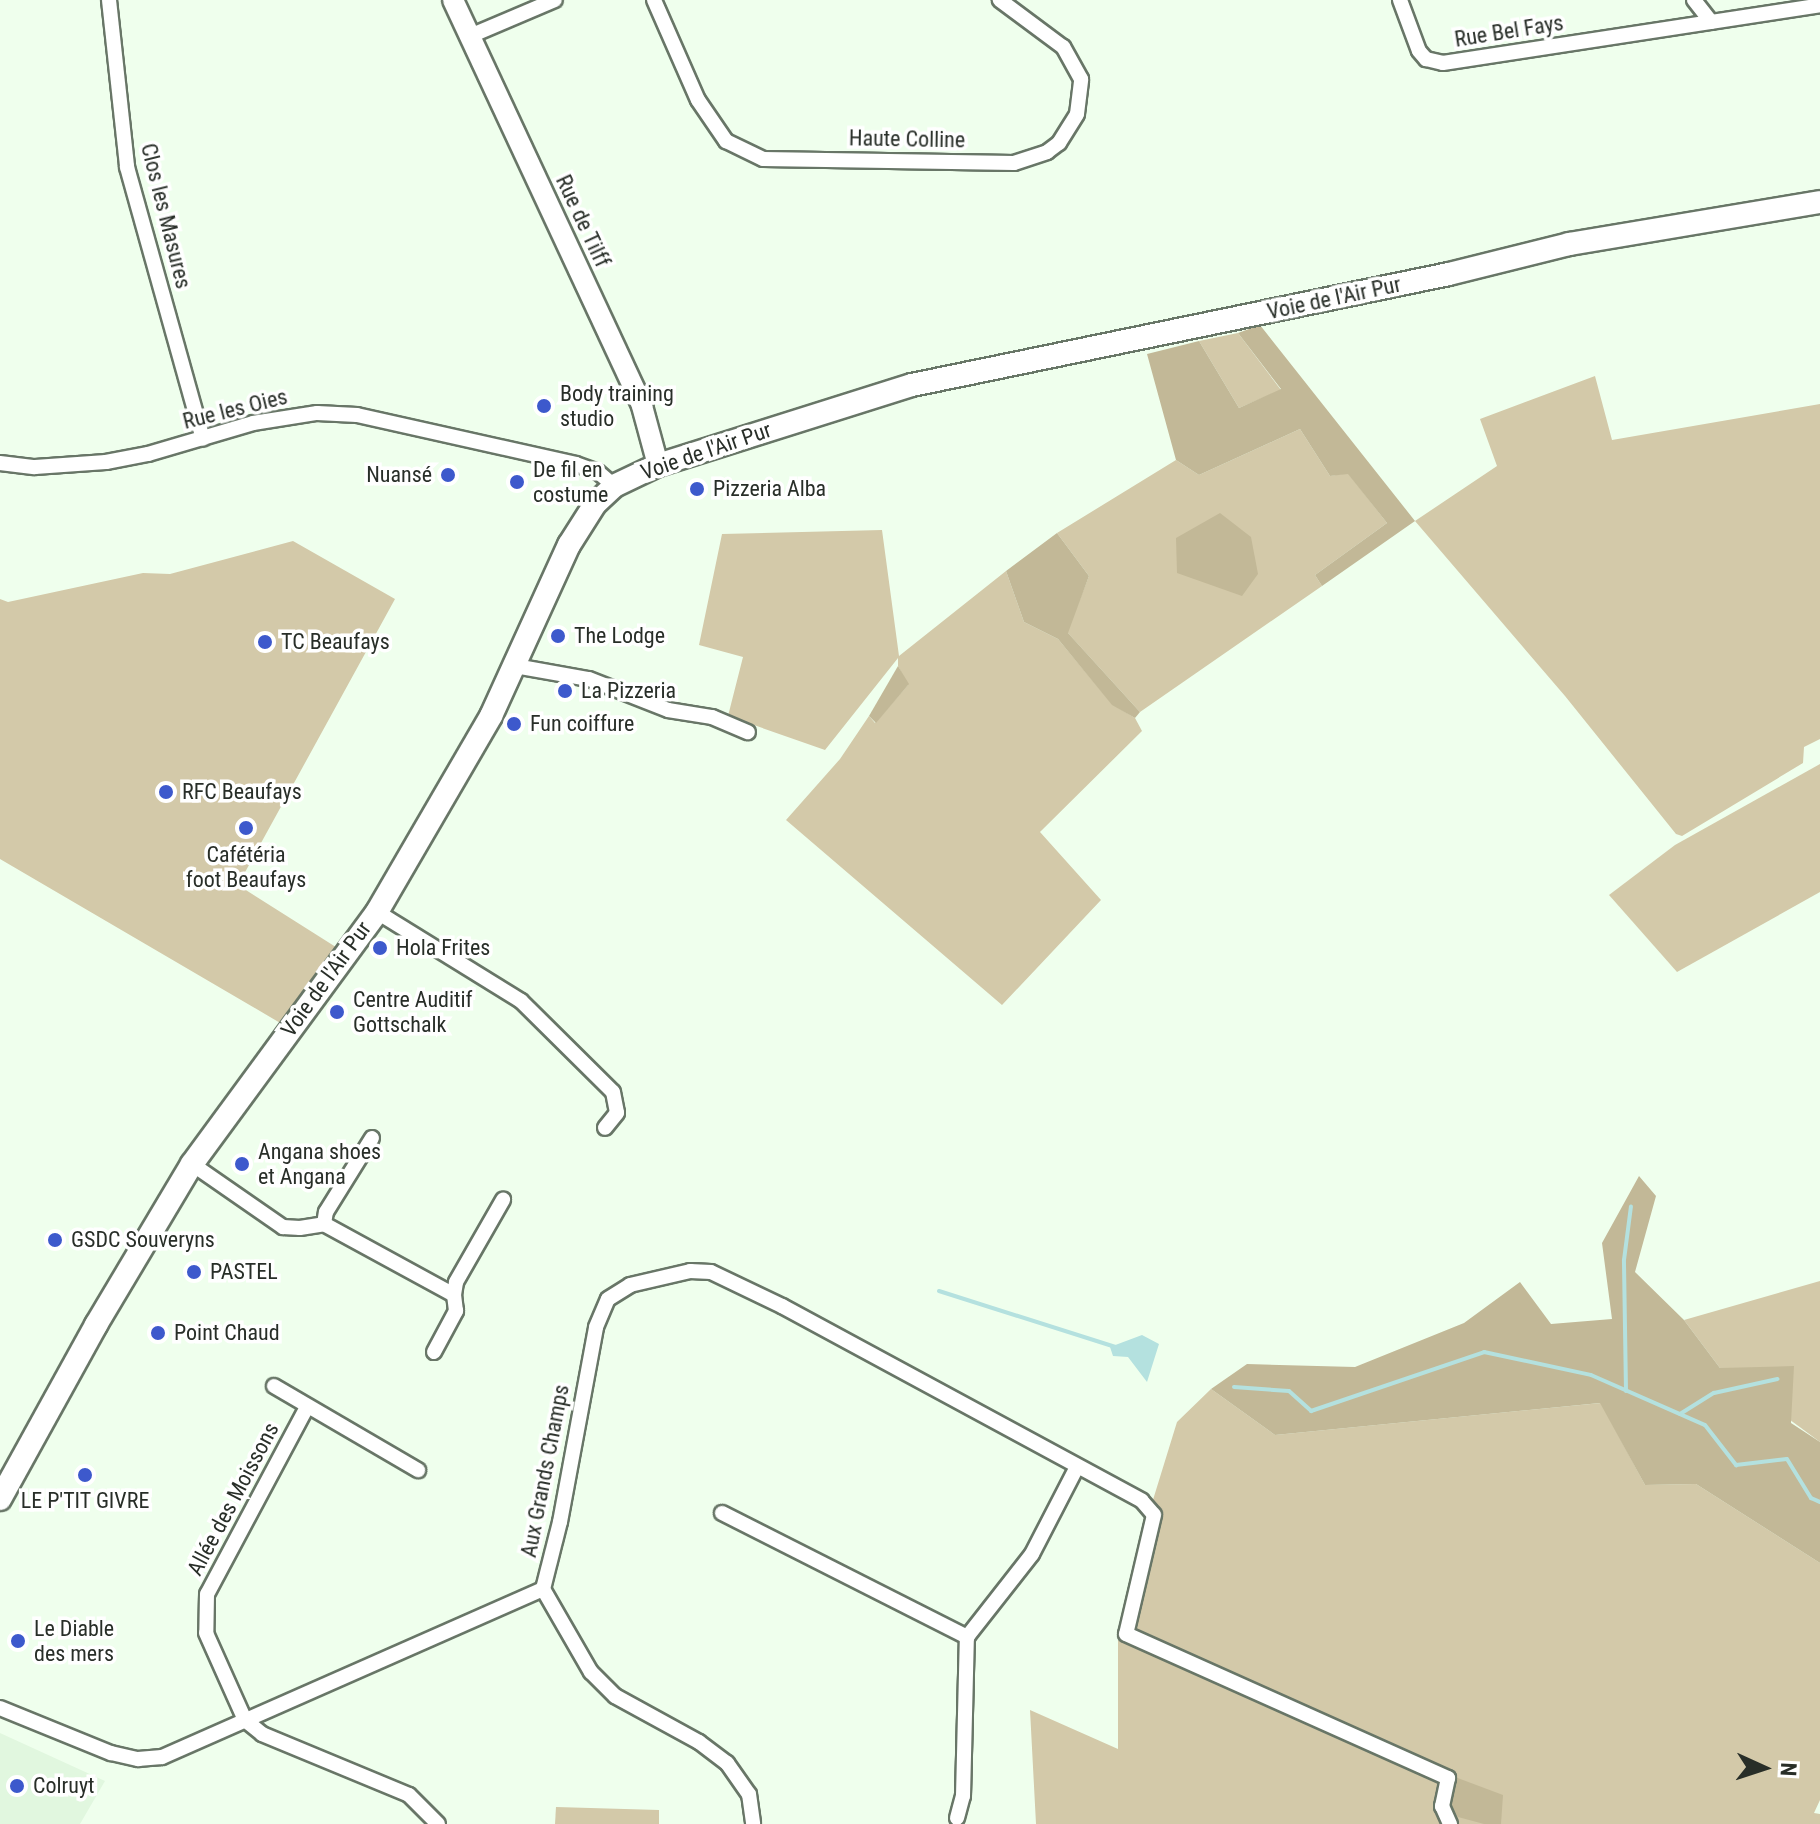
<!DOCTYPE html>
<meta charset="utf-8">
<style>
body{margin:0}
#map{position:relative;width:1820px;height:1824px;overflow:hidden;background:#efffed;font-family:"Roboto Condensed",sans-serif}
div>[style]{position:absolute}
.built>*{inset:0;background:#e1f7df}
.green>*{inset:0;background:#d3c9a9}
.forest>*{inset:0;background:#c2b897}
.water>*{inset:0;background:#b4e1df}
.stream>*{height:4px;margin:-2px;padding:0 2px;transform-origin:2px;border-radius:2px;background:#b4e1df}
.roads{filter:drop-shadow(2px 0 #687667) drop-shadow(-2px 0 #687667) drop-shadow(0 2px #687667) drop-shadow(0 -2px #687667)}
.minor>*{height:14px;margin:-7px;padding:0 7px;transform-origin:7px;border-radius:7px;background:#fff}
.secondary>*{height:20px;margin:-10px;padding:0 10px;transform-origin:10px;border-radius:10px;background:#fff}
.primary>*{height:22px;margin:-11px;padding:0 11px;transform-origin:11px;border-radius:11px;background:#fff}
.dots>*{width:22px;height:22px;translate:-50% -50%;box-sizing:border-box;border:4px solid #fff;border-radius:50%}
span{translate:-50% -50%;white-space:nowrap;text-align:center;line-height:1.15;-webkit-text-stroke:7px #fff;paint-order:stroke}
.street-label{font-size:22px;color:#282e28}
.poi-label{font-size:22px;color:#282e28}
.left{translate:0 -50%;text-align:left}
.right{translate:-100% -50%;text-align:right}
.north{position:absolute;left:1724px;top:1728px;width:80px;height:80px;-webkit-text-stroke:6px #fff;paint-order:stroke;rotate:93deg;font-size:22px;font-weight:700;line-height:32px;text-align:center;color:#282e28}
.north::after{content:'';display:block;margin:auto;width:28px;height:36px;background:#282e28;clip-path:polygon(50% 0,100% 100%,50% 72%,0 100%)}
</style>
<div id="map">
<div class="built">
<div style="clip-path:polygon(0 1733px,105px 1781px,80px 1824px,0 1824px)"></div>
</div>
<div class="green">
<div style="clip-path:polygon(1238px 333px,1281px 390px,1239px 408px,1199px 341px)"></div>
<div style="clip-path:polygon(1595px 376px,1612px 440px,1820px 404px,1820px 739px,1804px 747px,1803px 763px,1682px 836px,1676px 834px,1565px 696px,1415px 521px,1497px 466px,1480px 419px)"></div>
<div style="clip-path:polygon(1300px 429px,1330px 476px,1348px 473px,1387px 523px,1315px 575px,1322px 586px,1140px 712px,1067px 632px,1089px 576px,1057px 533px,1176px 460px,1199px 475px)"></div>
<div style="clip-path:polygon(882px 530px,899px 656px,1006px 571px,1024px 622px,1058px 639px,1112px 704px,1135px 718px,1142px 731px,1040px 832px,1101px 900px,1002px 1005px,786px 820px,840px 759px,869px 716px,875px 723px,908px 685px,898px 666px,898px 658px,825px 750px,728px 716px,743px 657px,699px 645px,722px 534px)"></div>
<div style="clip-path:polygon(293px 541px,395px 599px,238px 885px,339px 949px,282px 1024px,0 859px,0 599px,8px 602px,143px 573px,170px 574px)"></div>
<div style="clip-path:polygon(1820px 764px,1820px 892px,1677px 972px,1609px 895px,1675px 845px)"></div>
<div style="clip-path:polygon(1820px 1281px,1820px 1442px,1720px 1368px,1684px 1320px)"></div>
<div style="clip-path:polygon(1211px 1389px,1275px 1435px,1601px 1403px,1645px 1485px,1696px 1484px,1820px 1563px,1820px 1800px,1814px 1813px,1820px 1814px,1820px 1824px,1036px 1824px,1030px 1710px,1118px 1749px,1118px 1641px,1148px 1516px,1177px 1422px)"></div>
<div style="clip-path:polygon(556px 1807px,659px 1810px,659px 1824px,555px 1824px)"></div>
</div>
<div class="forest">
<div style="clip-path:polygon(1260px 325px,1415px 521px,1322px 586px,1315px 575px,1387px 523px,1348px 474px,1330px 476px,1300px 429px,1199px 475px,1176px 460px,1147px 354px,1199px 341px,1239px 408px,1281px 389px,1238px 333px)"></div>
<div style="clip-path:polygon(1220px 513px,1251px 537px,1258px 574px,1242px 596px,1177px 573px,1176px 538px)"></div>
<div style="clip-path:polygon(1057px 533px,1089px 576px,1068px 633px,1140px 712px,1135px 718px,1112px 705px,1058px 639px,1024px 622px,1006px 571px)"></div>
<div style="clip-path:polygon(898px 666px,909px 684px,876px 723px,869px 716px)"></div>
<div style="clip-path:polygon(1639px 1176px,1656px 1196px,1635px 1272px,1684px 1320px,1720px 1368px,1794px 1366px,1791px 1423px,1820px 1442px,1820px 1563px,1696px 1484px,1645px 1485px,1600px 1403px,1275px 1435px,1211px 1389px,1247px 1364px,1355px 1367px,1464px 1323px,1520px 1282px,1551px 1324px,1612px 1319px,1602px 1243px)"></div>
<div style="clip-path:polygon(1455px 1777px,1503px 1795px,1501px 1824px,1484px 1824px,1458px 1817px,1450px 1804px)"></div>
</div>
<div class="water">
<div style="clip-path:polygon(1142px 1335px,1159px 1344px,1147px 1382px,1128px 1357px,1113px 1356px,1110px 1347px)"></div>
</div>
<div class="stream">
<div style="left:939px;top:1291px;width:186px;rotate:17.6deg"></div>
<div style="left:1234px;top:1387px;width:55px;rotate:4.2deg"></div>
<div style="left:1289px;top:1391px;width:30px;rotate:42deg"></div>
<div style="left:1311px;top:1411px;width:183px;rotate:-18.8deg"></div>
<div style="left:1484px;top:1352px;width:109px;rotate:12.1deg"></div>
<div style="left:1591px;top:1375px;width:124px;rotate:23.7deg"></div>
<div style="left:1705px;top:1425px;width:51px;rotate:52.2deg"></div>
<div style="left:1736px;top:1465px;width:51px;rotate:-6.7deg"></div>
<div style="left:1787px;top:1459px;width:46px;rotate:58.4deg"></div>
<div style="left:1811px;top:1498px;width:10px;rotate:24deg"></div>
<div style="left:1626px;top:1391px;width:131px;rotate:-90.9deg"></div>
<div style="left:1624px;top:1260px;width:54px;rotate:-82.6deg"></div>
<div style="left:1680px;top:1414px;width:40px;rotate:-32deg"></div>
<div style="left:1714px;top:1393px;width:65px;rotate:-12.5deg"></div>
</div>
<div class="roads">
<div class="minor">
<div style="left:109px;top:0;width:168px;rotate:83.8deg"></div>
<div style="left:127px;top:167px;width:282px;rotate:74.4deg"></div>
<div style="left:654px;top:0;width:109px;rotate:66.3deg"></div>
<div style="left:698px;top:100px;width:50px;rotate:55.7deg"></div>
<div style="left:726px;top:141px;width:41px;rotate:25.9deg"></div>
<div style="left:763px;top:159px;width:251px;rotate:0.9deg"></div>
<div style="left:1014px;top:163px;width:35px;rotate:-18deg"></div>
<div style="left:1047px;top:152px;width:15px;rotate:-37deg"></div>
<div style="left:1059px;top:143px;width:34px;rotate:-58deg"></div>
<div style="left:1077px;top:114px;width:35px;rotate:-83deg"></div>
<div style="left:1081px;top:79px;width:37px;rotate:-119deg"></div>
<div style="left:1063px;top:47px;width:79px;rotate:-143.3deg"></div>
<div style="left:1400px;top:0;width:54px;rotate:69.6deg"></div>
<div style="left:1419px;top:51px;width:11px;rotate:49deg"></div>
<div style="left:1426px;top:59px;width:17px;rotate:13deg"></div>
<div style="left:1443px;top:63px;width:381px;rotate:-8.7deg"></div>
<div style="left:1694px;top:0;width:28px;rotate:52deg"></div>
<div style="left:470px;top:36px;width:92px;rotate:-23deg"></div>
<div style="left:0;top:463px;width:35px;rotate:7deg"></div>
<div style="left:35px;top:467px;width:71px;rotate:-4deg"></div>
<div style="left:106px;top:462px;width:43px;rotate:-10.8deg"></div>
<div style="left:148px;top:454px;width:109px;rotate:-16.4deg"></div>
<div style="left:253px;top:423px;width:65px;rotate:-8.9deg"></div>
<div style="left:317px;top:413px;width:40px;rotate:2.9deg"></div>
<div style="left:357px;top:415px;width:224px;rotate:12.6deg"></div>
<div style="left:576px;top:464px;width:23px;rotate:20deg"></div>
<div style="left:598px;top:472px;width:21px;rotate:41deg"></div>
<div style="left:515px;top:666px;width:75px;rotate:10deg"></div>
<div style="left:589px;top:679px;width:85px;rotate:21.4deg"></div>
<div style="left:668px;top:710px;width:45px;rotate:9deg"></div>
<div style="left:712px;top:717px;width:39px;rotate:23deg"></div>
<div style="left:377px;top:912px;width:169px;rotate:31.7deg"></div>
<div style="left:521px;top:1001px;width:129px;rotate:44.7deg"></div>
<div style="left:613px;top:1092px;width:21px;rotate:79deg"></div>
<div style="left:617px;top:1113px;width:19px;rotate:129deg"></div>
<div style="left:192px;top:1164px;width:111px;rotate:34.7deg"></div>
<div style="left:283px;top:1227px;width:17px;rotate:3deg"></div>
<div style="left:300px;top:1228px;width:24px;rotate:-9deg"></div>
<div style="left:324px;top:1224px;width:148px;rotate:28.6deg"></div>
<div style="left:454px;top:1295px;width:13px;rotate:-81deg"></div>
<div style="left:456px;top:1282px;width:95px;rotate:-60.2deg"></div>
<div style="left:324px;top:1224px;width:12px;rotate:-81deg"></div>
<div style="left:326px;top:1212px;width:87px;rotate:-58.1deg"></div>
<div style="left:434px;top:1352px;width:47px;rotate:-61.8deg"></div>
<div style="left:456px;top:1311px;width:16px;rotate:-97deg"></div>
<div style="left:274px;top:1386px;width:167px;rotate:30.3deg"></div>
<div style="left:307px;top:1407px;width:212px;rotate:118.1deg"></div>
<div style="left:207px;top:1594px;width:39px;rotate:91deg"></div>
<div style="left:206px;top:1633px;width:95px;rotate:65.9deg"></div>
<div style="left:245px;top:1720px;width:22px;rotate:39deg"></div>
<div style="left:262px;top:1734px;width:159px;rotate:22.5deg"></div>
<div style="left:409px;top:1795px;width:41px;rotate:45deg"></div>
<div style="left:722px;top:1513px;width:275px;rotate:26.8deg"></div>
<div style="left:543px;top:1589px;width:69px;rotate:-75.8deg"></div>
<div style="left:560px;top:1522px;width:198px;rotate:-79.5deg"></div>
<div style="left:596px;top:1327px;width:30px;rotate:-67deg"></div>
<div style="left:608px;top:1299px;width:26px;rotate:-32deg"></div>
<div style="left:630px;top:1285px;width:62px;rotate:-13.1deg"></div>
<div style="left:690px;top:1271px;width:21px;rotate:3deg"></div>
<div style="left:711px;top:1272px;width:79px;rotate:25.6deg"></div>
<div style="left:782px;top:1306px;width:409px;rotate:28.4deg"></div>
<div style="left:1142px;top:1501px;width:18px;rotate:49deg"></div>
<div style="left:1154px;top:1515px;width:122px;rotate:103.2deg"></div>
<div style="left:1126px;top:1634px;width:353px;rotate:24.1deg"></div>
<div style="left:1448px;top:1778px;width:29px;rotate:102deg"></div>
<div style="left:1442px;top:1806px;width:20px;rotate:66deg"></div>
<div style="left:543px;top:1589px;width:96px;rotate:60deg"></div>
<div style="left:591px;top:1672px;width:34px;rotate:45deg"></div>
<div style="left:615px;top:1696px;width:96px;rotate:28.7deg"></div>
<div style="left:699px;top:1742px;width:35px;rotate:37deg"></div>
<div style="left:727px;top:1763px;width:38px;rotate:55deg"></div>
<div style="left:749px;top:1794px;width:30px;rotate:82deg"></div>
<div style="left:0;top:1708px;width:120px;rotate:22.1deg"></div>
<div style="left:111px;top:1753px;width:28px;rotate:13deg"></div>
<div style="left:138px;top:1759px;width:24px;rotate:-5deg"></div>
<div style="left:162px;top:1757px;width:416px;rotate:-23.8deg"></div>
<div style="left:957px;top:1818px;width:23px;rotate:-75deg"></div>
<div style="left:963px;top:1796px;width:159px;rotate:-88.6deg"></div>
<div style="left:967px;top:1637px;width:105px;rotate:-51.9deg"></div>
<div style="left:1032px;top:1554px;width:98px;rotate:-62.7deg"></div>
</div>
<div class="secondary">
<div style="left:453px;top:0;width:448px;rotate:65deg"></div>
<div style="left:642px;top:406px;width:61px;rotate:74.8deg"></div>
</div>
<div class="primary">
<div style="left:0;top:1499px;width:199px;rotate:-61.1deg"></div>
<div style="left:96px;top:1325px;width:187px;rotate:-59.2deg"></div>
<div style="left:192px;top:1164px;width:313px;rotate:-53.7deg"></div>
<div style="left:377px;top:912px;width:227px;rotate:-59.8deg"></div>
<div style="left:491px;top:716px;width:188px;rotate:-65.5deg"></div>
<div style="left:569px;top:545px;width:49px;rotate:-57.6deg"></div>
<div style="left:595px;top:504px;width:26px;rotate:-43deg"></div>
<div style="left:614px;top:486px;width:49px;rotate:-25.5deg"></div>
<div style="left:658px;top:465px;width:266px;rotate:-17.5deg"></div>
<div style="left:912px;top:385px;width:548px;rotate:-11.68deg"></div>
<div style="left:1449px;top:274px;width:124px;rotate:-14deg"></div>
<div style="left:1569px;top:244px;width:254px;rotate:-9.5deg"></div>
</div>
</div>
<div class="dots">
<div style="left:544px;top:406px;background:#3d59cc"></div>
<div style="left:448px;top:475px;background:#3d59cc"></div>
<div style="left:517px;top:482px;background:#3d59cc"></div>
<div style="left:697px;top:489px;background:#3d59cc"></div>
<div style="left:558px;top:636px;background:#3d59cc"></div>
<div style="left:265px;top:642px;background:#3d59cc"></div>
<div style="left:565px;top:691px;background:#3d59cc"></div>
<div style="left:514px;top:724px;background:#3d59cc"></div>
<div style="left:166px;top:792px;background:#3d59cc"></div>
<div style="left:246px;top:828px;background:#3d59cc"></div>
<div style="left:380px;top:948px;background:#3d59cc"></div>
<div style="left:337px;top:1012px;background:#3d59cc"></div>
<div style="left:242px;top:1164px;background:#3d59cc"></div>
<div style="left:55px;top:1240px;background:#3d59cc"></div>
<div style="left:194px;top:1272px;background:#3d59cc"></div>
<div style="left:158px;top:1333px;background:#3d59cc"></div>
<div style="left:85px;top:1475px;background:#3d59cc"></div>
<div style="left:18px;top:1641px;background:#3d59cc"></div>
<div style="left:17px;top:1786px;background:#3d59cc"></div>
</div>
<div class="street-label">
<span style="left:1509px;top:31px;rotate:-9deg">Rue Bel Fays</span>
<span style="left:907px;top:139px;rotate:1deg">Haute Colline</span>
<span style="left:166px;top:216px;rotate:76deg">Clos les Masures</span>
<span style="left:583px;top:221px;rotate:65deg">Rue de Tilff</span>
<span style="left:1334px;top:298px;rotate:-12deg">Voie de l'Air Pur</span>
<span style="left:235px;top:409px;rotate:-14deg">Rue les Oies</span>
<span style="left:706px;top:451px;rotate:-19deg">Voie de l'Air Pur</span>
<span style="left:326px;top:979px;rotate:-54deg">Voie de l'Air Pur</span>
<span style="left:545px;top:1471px;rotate:-79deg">Aux Grands Champs</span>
<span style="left:233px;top:1499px;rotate:-62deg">Allée des Moissons</span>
</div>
<div class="poi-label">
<span class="left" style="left:560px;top:406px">Body training<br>studio</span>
<span class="left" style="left:533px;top:482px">De fil en<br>costume</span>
<span class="right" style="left:432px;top:475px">Nuansé</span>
<span class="left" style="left:713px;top:489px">Pizzeria Alba</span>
<span class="left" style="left:574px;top:636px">The Lodge</span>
<span class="left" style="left:281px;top:642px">TC Beaufays</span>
<span class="left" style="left:581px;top:691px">La Pizzeria</span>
<span class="left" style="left:530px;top:724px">Fun coiffure</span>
<span class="left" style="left:182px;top:792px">RFC Beaufays</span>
<span style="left:246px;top:867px">Cafétéria<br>foot Beaufays</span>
<span class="left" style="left:396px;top:948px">Hola Frites</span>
<span class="left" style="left:353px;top:1012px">Centre Auditif<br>Gottschalk</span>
<span class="left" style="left:258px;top:1164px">Angana shoes<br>et Angana</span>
<span class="left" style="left:71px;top:1240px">GSDC Souveryns</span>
<span class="left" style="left:210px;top:1272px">PASTEL</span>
<span class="left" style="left:174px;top:1333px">Point Chaud</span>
<span style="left:85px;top:1501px">LE P'TIT GIVRE</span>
<span class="left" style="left:34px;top:1641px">Le Diable<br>des mers</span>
<span class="left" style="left:33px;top:1786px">Colruyt</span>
</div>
<div class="north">N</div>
</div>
